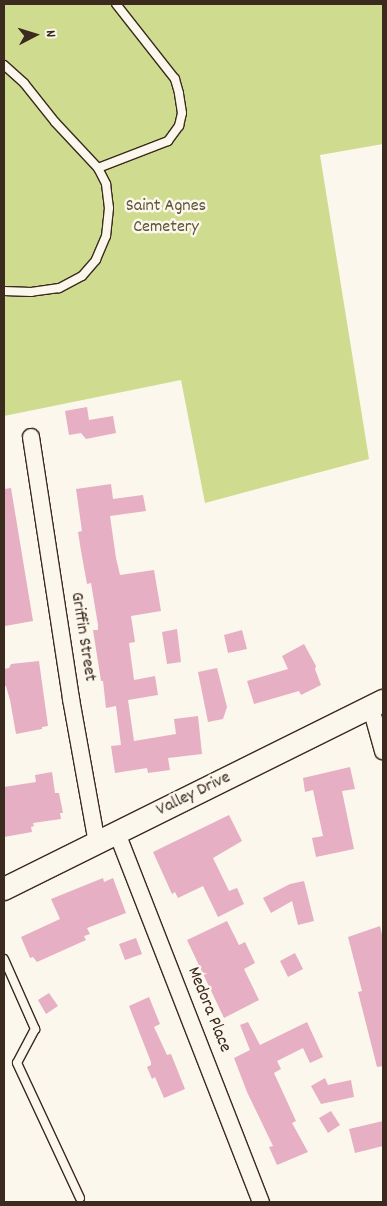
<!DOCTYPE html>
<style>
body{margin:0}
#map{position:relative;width:387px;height:1206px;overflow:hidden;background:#fbf7ec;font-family:Dekko,sans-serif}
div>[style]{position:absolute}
.green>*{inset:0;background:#cfdc8f}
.building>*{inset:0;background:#e6afc4}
.roads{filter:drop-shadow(1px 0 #3b2a1e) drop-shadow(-1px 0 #3b2a1e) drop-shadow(0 1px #3b2a1e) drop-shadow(0 -1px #3b2a1e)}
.service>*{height:8px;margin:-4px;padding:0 4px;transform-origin:4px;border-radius:4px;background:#fbf7ec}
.minor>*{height:16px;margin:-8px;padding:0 8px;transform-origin:8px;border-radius:8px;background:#fbf7ec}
.secondary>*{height:22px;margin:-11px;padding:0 11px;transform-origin:11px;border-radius:11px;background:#fbf7ec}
span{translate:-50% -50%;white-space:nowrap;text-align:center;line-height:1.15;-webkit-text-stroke:5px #fbf7ec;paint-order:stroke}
.park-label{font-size:18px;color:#60563a}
.street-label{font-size:18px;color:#3b2a1e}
.frame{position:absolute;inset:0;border:5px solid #3b2a1e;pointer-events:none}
.north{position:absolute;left:10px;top:10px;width:50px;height:50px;-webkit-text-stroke:4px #fbf7ec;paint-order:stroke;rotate:85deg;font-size:14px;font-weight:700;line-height:20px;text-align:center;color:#3b2a1e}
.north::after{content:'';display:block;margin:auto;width:18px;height:22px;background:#3b2a1e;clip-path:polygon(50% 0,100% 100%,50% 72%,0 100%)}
</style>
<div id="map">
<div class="green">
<div style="clip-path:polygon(4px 4px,383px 4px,383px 144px,320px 155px,369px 459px,205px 503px,181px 380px,4px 416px)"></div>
</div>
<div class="building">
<div style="clip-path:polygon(87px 407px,89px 420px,113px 416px,116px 433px,86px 439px,81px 433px,69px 435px,65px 411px)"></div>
<div style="clip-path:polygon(111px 484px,113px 499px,143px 495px,146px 511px,110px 516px,116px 558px,120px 575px,154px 570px,161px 611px,131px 616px,135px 642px,129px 643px,134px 680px,155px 676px,158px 695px,128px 700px,134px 741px,176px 734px,174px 719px,198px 716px,202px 754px,168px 758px,170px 770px,148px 773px,147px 768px,115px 773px,111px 746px,121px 745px,116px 706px,106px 708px,103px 681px,101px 681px,93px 630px,98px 630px,98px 625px,91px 583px,87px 584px,81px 551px,78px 532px,82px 531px,76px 489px)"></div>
<div style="clip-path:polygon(11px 488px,33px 621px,5px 626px,4px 489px)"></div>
<div style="clip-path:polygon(177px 629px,181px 662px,167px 664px,162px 632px)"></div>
<div style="clip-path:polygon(242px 630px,247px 649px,228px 653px,224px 635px)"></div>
<div style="clip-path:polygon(304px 644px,316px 666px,315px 669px,321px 685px,301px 695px,299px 691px,254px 704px,247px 681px,288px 669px,282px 656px)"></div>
<div style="clip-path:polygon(39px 661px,48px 726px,42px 727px,42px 729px,16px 734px,10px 700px,6px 686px,4px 686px,4px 669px,9px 668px,11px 664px)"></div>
<div style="clip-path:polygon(217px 668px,227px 707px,223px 719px,208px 722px,198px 672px)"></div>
<div style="clip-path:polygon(350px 767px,355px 789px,342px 791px,354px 849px,316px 857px,312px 838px,323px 836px,313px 790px,305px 792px,303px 778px)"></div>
<div style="clip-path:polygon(52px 772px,55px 793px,59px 793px,63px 813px,60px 813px,61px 819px,33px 823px,34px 826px,31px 827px,32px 832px,4px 837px,4px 787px,36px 782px,35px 775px)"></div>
<div style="clip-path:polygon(229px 815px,242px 841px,213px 858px,229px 891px,237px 888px,244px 904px,218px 917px,203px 886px,178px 898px,175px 892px,172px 894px,153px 852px)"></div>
<div style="clip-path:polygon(103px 878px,104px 882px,113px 878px,126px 913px,87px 928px,90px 934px,84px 936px,86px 940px,37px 962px,33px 957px,30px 958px,21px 937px,60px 919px,51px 899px)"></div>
<div style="clip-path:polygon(304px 881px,314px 921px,298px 925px,292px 901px,271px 913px,263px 898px,290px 884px)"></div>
<div style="clip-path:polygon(227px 921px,239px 945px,245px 942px,255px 963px,244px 969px,259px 1000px,224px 1018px,187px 940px)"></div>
<div style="clip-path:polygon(380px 926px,383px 939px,383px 1066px,377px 1067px,358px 992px,362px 991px,348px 937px)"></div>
<div style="clip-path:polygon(136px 938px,142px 954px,125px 960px,119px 944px)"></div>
<div style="clip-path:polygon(295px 953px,303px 969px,288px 977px,280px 961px)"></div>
<div style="clip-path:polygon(49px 993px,58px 1006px,46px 1014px,38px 1000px)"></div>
<div style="clip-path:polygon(149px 997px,160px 1024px,154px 1027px,167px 1055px,171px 1054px,185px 1089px,164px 1098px,155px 1077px,152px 1079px,147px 1067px,151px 1065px,151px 1062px,129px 1006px)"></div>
<div style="clip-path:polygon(248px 1022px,260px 1045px,307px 1022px,323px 1057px,310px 1063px,303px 1048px,277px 1061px,281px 1069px,274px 1073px,296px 1121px,292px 1123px,308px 1152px,277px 1165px,269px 1147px,273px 1146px,247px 1092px,234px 1058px,250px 1050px,240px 1025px)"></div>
<div style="clip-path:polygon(325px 1078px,328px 1085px,351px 1080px,354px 1097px,321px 1104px,311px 1086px)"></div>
<div style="clip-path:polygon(331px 1111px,340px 1125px,328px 1133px,319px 1118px)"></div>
<div style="clip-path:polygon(383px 1121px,383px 1146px,355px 1153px,349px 1129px)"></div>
</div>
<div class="roads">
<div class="service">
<div style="left:4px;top:65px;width:27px;rotate:42deg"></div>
<div style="left:24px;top:83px;width:50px;rotate:51.5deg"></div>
<div style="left:55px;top:122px;width:63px;rotate:46.9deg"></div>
<div style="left:98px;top:168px;width:18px;rotate:63deg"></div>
<div style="left:106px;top:184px;width:24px;rotate:83deg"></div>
<div style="left:109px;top:208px;width:28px;rotate:96deg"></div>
<div style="left:106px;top:236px;width:26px;rotate:113deg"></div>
<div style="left:96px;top:260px;width:21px;rotate:131deg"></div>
<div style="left:82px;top:276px;width:26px;rotate:152deg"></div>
<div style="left:59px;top:288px;width:28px;rotate:172deg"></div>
<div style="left:31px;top:292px;width:27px;rotate:-178deg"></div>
<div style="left:98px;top:168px;width:75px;rotate:-21.1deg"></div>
<div style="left:168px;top:141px;width:19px;rotate:-54deg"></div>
<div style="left:179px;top:126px;width:13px;rotate:-77deg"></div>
<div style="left:182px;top:113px;width:20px;rotate:-99deg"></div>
<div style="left:179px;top:93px;width:15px;rotate:-106deg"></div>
<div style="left:175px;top:79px;width:95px;rotate:-128.2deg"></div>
<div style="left:4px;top:959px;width:77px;rotate:66.1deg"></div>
<div style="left:35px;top:1029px;width:38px;rotate:118deg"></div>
<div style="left:17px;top:1063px;width:149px;rotate:65deg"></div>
</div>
<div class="minor">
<div style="left:31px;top:437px;width:265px;rotate:81.3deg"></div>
<div style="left:71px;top:699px;width:146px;rotate:79.8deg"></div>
<div style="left:371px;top:708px;width:45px;rotate:74.4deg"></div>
<div style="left:117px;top:833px;width:396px;rotate:68.7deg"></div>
</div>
<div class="secondary">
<div style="left:4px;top:889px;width:423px;rotate:-26.4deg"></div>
</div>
</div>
<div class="park-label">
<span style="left:166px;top:218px">Saint Agnes<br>Cemetery</span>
</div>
<div class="street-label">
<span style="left:82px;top:637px;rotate:81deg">Griffin Street</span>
<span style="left:194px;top:795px;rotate:-26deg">Valley Drive</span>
<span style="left:208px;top:1010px;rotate:68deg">Medora Place</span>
</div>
<div class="frame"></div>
<div class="north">N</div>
</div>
